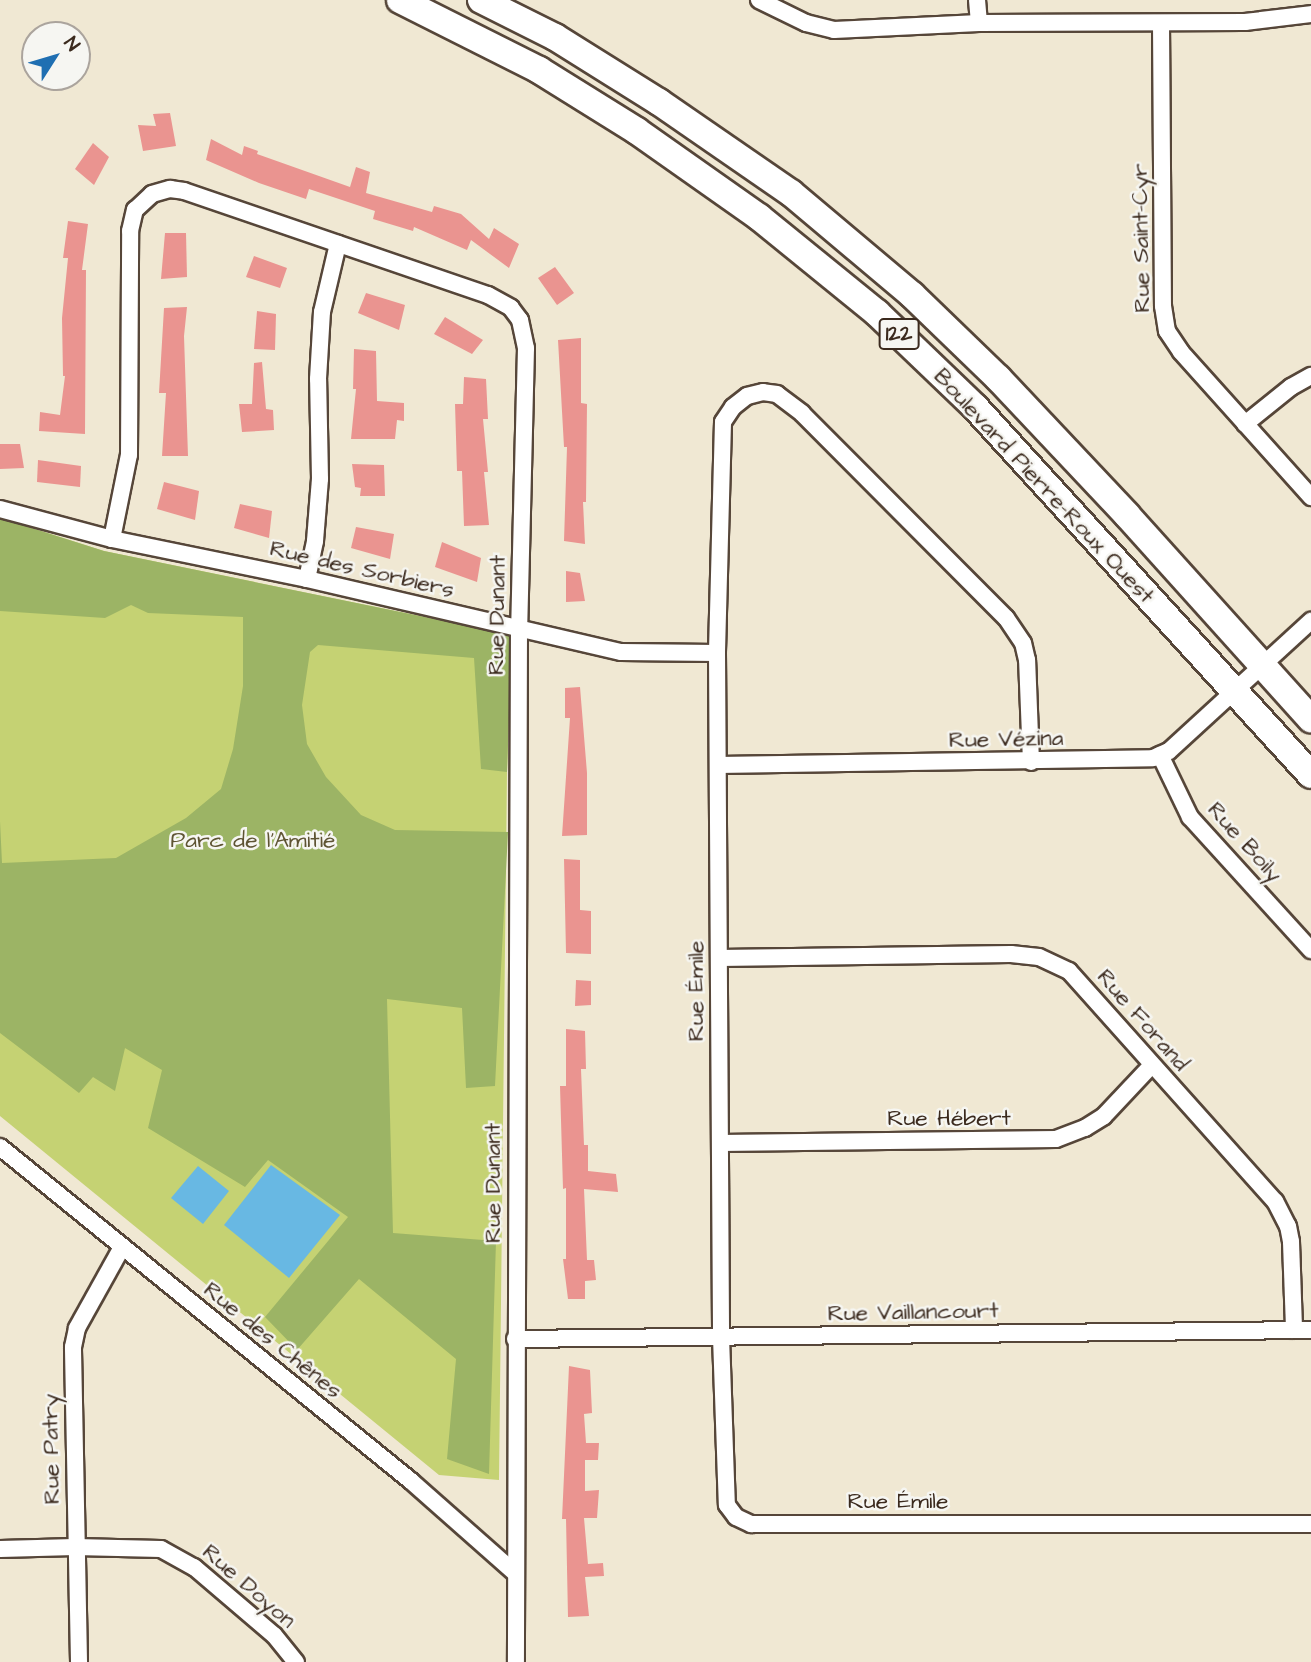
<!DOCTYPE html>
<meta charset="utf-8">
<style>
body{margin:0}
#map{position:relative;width:1311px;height:1662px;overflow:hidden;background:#f0e8d3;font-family:"Architects Daughter",sans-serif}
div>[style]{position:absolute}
.green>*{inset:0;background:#c5d273}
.forest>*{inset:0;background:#9cb465}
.water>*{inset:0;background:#68b8e3}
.building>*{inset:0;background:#ea9490}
.roads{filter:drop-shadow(2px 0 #564639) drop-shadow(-2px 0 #564639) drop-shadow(0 2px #564639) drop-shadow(0 -2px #564639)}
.minor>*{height:16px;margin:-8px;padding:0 8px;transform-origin:8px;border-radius:8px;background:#fff}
.primary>*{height:26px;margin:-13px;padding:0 13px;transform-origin:13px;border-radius:13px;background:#fff}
span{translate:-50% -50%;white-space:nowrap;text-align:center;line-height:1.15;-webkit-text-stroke:5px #f6f6f2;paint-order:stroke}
.shield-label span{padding:2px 5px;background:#f6f6f2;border:2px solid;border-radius:5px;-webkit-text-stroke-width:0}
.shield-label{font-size:21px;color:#3b2a1e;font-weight:700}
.street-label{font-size:23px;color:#3b2a1e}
.park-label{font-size:23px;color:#5e5433}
.north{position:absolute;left:21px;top:21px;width:70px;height:70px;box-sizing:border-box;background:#f6f6f2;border:2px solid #aba49d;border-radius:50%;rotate:53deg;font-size:19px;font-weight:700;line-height:28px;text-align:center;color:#3b2a1e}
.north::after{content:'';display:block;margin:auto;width:24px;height:32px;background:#1f6fb2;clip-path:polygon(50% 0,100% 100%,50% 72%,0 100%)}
</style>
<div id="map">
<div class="green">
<div style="clip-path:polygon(0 518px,104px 551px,512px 635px,507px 772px,499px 1480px,439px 1475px,0 1116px)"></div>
</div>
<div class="forest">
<div style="clip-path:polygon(0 518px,104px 551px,512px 635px,507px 772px,481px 769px,474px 658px,318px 645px,310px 652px,302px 705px,307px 744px,326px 777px,361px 815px,395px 830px,508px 832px,495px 1086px,466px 1088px,462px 1008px,387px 999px,393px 1233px,496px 1241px,489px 1474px,447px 1459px,456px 1359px,359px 1279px,297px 1350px,265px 1317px,348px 1217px,268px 1160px,245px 1187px,148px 1128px,162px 1070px,125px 1048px,115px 1091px,93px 1077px,79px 1093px,0 1033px,0 821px,2px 863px,116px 858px,186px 818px,221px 789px,233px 749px,243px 686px,243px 617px,148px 613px,131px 605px,105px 618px,0 611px)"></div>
</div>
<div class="water">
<div style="clip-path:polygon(271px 1165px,340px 1215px,289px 1278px,224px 1225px)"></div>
<div style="clip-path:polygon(198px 1166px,229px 1191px,203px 1224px,171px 1198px)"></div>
</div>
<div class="building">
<div style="clip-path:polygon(170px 113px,176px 146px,143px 151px,138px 125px,156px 126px,153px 114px)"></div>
<div style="clip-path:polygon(211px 139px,242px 155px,244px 146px,258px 151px,257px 154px,350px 187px,356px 167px,370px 172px,366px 193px,432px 212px,434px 206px,461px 214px,489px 239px,494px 228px,519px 244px,509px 268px,471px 240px,467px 250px,414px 227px,413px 231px,373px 219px,375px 211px,309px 189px,306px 199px,259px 183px,206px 160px)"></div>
<div style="clip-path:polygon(93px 143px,109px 157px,94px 185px,75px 169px)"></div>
<div style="clip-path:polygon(68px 221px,88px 224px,82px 270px,86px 270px,85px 434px,39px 431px,40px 412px,60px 415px,65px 376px,63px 376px,62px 318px,68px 258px,63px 258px)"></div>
<div style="clip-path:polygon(165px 233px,186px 233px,187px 277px,161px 279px)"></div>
<div style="clip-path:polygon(254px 256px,287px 268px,280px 288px,246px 277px)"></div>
<div style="clip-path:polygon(555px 267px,574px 293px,557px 305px,538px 278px)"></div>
<div style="clip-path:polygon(366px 293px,405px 305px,399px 330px,358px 313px)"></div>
<div style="clip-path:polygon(187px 307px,184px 336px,188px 456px,162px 456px,166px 393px,159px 393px,164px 308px)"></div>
<div style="clip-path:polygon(257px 311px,276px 314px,275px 350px,254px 349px)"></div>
<div style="clip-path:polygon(445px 317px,483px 340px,472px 354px,434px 334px)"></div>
<div style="clip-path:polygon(581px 338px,581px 403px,587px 404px,586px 502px,583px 502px,585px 544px,564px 541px,567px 447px,564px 447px,558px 340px)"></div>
<div style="clip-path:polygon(354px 349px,376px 351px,377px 401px,404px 403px,404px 421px,397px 420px,395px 439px,351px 439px,356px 389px,353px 389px)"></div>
<div style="clip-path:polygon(262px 362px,266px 409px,273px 410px,274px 430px,242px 432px,239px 404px,252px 404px,254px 363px)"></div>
<div style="clip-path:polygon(464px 377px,486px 379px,488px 419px,483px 419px,488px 472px,484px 472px,489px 525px,464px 526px,462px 471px,457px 471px,455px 404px,463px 404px)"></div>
<div style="clip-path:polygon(0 444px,20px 444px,24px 468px,0 469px)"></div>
<div style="clip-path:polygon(38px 460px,81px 466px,80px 487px,37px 482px)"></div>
<div style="clip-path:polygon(352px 464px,384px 465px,385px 496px,360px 496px,361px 488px,355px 487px)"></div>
<div style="clip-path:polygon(164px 482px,199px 491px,195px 520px,157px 509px)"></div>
<div style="clip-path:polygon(240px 504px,272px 511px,269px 538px,234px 528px)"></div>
<div style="clip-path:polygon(356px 527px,394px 534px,390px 559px,351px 548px)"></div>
<div style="clip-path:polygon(442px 542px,481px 558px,477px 582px,435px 567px)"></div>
<div style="clip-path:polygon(566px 571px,580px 573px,585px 601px,566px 602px)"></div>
<div style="clip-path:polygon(580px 687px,587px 773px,587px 835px,562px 836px,570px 718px,565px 718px,565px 688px)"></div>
<div style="clip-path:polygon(564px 859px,580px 860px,580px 910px,591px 911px,591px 954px,566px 953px)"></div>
<div style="clip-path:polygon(576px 980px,591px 981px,591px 1005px,575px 1006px)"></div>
<div style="clip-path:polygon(566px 1029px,585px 1031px,586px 1069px,581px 1069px,584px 1145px,588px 1145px,588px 1171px,616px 1174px,618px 1192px,584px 1189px,587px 1260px,594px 1260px,596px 1280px,585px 1281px,585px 1299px,568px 1299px,563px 1259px,566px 1259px,566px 1188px,563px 1189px,560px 1086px,566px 1086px)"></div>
<div style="clip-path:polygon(569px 1366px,590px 1370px,592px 1413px,584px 1414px,586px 1443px,599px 1443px,598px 1460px,585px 1460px,585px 1491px,599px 1490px,597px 1518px,584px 1518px,588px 1564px,603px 1563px,604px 1576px,585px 1577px,589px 1616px,568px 1617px,566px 1519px,562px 1519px)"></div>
</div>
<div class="roads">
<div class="minor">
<div style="left:759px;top:0;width:52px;rotate:26.1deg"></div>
<div style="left:806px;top:23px;width:29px;rotate:14deg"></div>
<div style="left:834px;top:30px;width:145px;rotate:-2.8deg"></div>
<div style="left:979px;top:23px;width:266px;rotate:-0.2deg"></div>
<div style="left:1245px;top:22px;width:66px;rotate:-6.9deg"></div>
<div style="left:977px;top:0;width:23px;rotate:85deg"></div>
<div style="left:1161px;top:24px;width:282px;rotate:89.6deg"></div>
<div style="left:1163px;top:306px;width:25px;rotate:81deg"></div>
<div style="left:1167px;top:331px;width:25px;rotate:56deg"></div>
<div style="left:1181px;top:352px;width:195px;rotate:48.1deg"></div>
<div style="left:1245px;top:424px;width:59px;rotate:-38.8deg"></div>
<div style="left:1291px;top:387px;width:23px;rotate:-29deg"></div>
<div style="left:0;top:509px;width:116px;rotate:15deg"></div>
<div style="left:112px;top:539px;width:199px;rotate:11.6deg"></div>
<div style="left:307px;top:579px;width:322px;rotate:13.1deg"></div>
<div style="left:621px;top:652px;width:96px;rotate:0.6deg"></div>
<div style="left:112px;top:539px;width:86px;rotate:-78.6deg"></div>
<div style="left:129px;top:455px;width:224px;rotate:-89.7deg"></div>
<div style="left:130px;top:231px;width:22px;rotate:-77deg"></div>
<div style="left:135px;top:210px;width:23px;rotate:-43deg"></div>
<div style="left:152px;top:194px;width:19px;rotate:-16deg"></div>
<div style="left:170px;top:189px;width:14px;rotate:8deg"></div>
<div style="left:184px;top:191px;width:321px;rotate:18.9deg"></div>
<div style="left:488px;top:295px;width:26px;rotate:29deg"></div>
<div style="left:511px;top:308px;width:15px;rotate:53deg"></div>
<div style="left:520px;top:320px;width:29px;rotate:78deg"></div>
<div style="left:526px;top:348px;width:280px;rotate:91.4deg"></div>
<div style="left:519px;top:628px;width:1034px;rotate:90.17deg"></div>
<div style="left:307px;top:579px;width:39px;rotate:-78deg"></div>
<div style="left:315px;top:541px;width:62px;rotate:-85.4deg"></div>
<div style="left:320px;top:479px;width:100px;rotate:-91.1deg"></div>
<div style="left:318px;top:379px;width:67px;rotate:-86.6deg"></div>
<div style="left:322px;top:312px;width:70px;rotate:-76.8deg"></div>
<div style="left:1160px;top:755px;width:69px;rotate:64.2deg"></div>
<div style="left:1190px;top:817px;width:180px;rotate:47.7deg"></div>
<div style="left:1031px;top:762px;width:102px;rotate:-92.2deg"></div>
<div style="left:1027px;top:660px;width:17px;rotate:-103deg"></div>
<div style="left:1023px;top:643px;width:30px;rotate:-124deg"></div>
<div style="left:1006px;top:618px;width:289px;rotate:-134.9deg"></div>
<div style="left:802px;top:413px;width:31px;rotate:-143deg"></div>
<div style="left:777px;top:394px;width:14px;rotate:-172deg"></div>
<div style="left:763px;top:392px;width:16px;rotate:166deg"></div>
<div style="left:747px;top:396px;width:18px;rotate:142deg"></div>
<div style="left:733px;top:407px;width:18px;rotate:124deg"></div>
<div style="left:723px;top:422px;width:231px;rotate:91.5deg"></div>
<div style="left:717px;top:653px;width:684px;rotate:89.66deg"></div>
<div style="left:721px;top:1337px;width:168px;rotate:88deg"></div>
<div style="left:727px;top:1505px;width:15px;rotate:53deg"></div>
<div style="left:736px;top:1517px;width:17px;rotate:25deg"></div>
<div style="left:751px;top:1524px;width:560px"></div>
<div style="left:718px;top:765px;width:435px;rotate:-0.9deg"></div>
<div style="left:1153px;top:758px;width:17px;rotate:-24deg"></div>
<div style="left:1169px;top:751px;width:193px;rotate:-42.5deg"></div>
<div style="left:719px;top:958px;width:292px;rotate:-0.8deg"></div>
<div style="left:1011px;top:954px;width:28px;rotate:6deg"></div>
<div style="left:1039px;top:957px;width:33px;rotate:25deg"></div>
<div style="left:1069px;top:971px;width:309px;rotate:48.2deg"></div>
<div style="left:1275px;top:1201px;width:28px;rotate:63deg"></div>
<div style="left:1288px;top:1226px;width:16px;rotate:79deg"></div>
<div style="left:1291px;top:1242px;width:88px;rotate:88deg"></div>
<div style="left:720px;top:1143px;width:336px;rotate:-0.7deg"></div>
<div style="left:1056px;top:1139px;width:31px;rotate:-21deg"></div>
<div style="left:1085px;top:1128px;width:22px;rotate:-32deg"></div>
<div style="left:1104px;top:1116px;width:69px;rotate:-46.8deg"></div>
<div style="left:0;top:1147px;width:530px;rotate:39.1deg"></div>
<div style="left:411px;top:1481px;width:137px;rotate:41.5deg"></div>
<div style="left:515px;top:1339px;width:796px;rotate:-0.65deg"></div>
<div style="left:0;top:1549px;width:75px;rotate:-1.5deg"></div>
<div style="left:75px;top:1547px;width:86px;rotate:1.3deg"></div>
<div style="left:161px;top:1549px;width:38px;rotate:29deg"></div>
<div style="left:194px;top:1567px;width:105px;rotate:40.4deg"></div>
<div style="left:274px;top:1635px;width:35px;rotate:51deg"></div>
<div style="left:79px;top:1662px;width:315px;rotate:-91.1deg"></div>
<div style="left:73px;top:1347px;width:19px;rotate:-78deg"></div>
<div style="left:77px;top:1328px;width:93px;rotate:-60.9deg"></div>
</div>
<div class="primary">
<div style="left:400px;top:0;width:156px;rotate:26.7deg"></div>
<div style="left:539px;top:70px;width:115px;rotate:31.9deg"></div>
<div style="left:637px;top:131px;width:149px;rotate:35.2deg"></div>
<div style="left:759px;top:217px;width:152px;rotate:39.1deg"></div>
<div style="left:877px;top:313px;width:136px;rotate:43.8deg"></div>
<div style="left:975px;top:407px;width:498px;rotate:47.6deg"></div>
<div style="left:481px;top:0;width:83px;rotate:26.6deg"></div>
<div style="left:555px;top:37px;width:123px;rotate:32deg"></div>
<div style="left:659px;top:102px;width:160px;rotate:34.6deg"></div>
<div style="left:791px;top:193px;width:158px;rotate:40.1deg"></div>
<div style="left:912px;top:295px;width:120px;rotate:44deg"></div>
<div style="left:998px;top:378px;width:188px;rotate:46.7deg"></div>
<div style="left:1127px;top:515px;width:275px;rotate:48deg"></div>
</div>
</div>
<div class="shield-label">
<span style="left:899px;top:334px">122</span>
</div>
<div class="street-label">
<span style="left:1141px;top:238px;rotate:-91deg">Rue Saint-Cyr</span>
<span style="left:1044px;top:486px;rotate:47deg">Boulevard Pierre-Roux Ouest</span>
<span style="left:362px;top:569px;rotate:13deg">Rue des Sorbiers</span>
<span style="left:497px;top:615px;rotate:-89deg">Rue Dunant</span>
<span style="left:1006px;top:739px;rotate:-1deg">Rue Vézina</span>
<span style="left:1245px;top:842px;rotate:48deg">Rue Boily</span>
<span style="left:696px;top:991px;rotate:-90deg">Rue Émile</span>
<span style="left:1143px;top:1020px;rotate:49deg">Rue Forand</span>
<span style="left:949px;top:1118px">Rue Hébert</span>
<span style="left:493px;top:1183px;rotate:-90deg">Rue Dunant</span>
<span style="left:913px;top:1312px;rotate:-1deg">Rue Vaillancourt</span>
<span style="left:273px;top:1340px;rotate:39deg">Rue des Chênes</span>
<span style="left:51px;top:1449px;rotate:-91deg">Rue Patry</span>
<span style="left:898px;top:1501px">Rue Émile</span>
<span style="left:249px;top:1586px;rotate:41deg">Rue Doyon</span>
</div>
<div class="park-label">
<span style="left:253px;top:840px">Parc de l'Amitié</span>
</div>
<div class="north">N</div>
</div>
